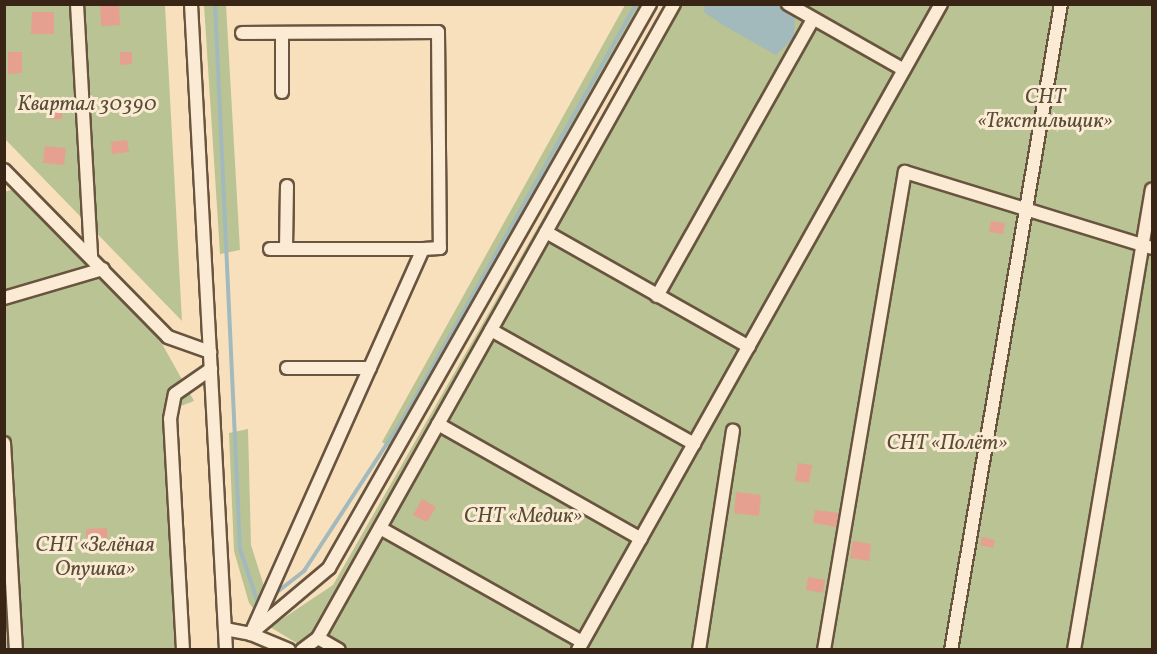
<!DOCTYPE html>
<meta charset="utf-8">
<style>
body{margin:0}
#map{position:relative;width:1157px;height:654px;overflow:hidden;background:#f9e0bd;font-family:Vollkorn,serif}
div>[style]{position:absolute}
.green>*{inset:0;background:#bac393}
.water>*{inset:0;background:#a3babc}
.stream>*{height:4px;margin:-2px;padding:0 2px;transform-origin:2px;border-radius:2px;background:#a3babc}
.building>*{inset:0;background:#e5a08f}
.roads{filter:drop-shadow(2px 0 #68543f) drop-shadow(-2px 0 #68543f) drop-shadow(0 2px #68543f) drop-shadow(0 -2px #68543f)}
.minor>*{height:12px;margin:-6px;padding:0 6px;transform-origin:6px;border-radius:6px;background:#fbebd4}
span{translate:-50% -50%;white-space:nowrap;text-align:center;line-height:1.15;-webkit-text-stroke:6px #fbebd4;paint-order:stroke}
.park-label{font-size:21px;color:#584c34;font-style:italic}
.frame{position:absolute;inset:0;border:6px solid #382515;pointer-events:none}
</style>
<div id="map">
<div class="green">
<div style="clip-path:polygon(4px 5px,165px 5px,182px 321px,5px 139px)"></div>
<div style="clip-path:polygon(204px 5px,226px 5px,240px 250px,220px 254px)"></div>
<div style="clip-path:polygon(625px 5px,642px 5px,392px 449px,382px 442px)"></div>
<div style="clip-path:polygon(665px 5px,1152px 5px,1152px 649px,308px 650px,270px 627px,333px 585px)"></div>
<div style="clip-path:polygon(15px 189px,156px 333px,194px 401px,176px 408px,189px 649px,5px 650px,4px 192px)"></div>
<div style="clip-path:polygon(248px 429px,251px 545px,269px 602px,259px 616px,249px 603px,234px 551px,229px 433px)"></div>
</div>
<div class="water">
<div style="clip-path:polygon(705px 5px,777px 5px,795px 15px,794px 38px,776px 55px,721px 24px,704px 12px)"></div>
</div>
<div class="stream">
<div style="left:215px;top:4px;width:546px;rotate:87.37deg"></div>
<div style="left:240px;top:549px;width:60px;rotate:71.6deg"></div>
<div style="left:272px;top:596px;width:41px;rotate:-38deg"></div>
<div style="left:304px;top:571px;width:185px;rotate:-56.9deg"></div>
<div style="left:405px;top:416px;width:472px;rotate:-60.7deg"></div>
</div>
<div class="building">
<div style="clip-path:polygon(100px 4px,119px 4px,120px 25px,101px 26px)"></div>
<div style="clip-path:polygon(32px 12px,54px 12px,54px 34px,31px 34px)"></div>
<div style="clip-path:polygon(8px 52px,22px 52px,22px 73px,8px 74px)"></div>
<div style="clip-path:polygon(120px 52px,132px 52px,132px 64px,120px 65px)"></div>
<div style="clip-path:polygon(50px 103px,63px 104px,62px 119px,50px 119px)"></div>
<div style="clip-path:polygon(127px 140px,129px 152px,112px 154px,111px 142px)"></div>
<div style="clip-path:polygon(45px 146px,66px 148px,64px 165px,43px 163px)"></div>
<div style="clip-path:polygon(991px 221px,1005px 223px,1003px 234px,989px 232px)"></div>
<div style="clip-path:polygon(798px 463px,812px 465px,809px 483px,795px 481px)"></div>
<div style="clip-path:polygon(736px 492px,761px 495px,759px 516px,734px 513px)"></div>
<div style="clip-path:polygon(422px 499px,436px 507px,427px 522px,413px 515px)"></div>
<div style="clip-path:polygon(815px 510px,840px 513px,837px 527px,813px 523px)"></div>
<div style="clip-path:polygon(107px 528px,108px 545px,87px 546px,86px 529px)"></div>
<div style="clip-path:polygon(982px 537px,995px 540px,993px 548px,980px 545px)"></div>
<div style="clip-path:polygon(853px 541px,871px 544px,869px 561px,850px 558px)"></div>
<div style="clip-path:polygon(808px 577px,825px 580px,823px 593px,806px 590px)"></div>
</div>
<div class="roads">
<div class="minor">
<div style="left:77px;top:4px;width:253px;rotate:86.8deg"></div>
<div style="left:191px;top:4px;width:647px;rotate:86.9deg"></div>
<div style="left:788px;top:4px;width:133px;rotate:29.6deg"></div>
<div style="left:242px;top:33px;width:196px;rotate:-0.3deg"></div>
<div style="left:438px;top:32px;width:216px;rotate:89.5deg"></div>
<div style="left:440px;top:248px;width:17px;rotate:177deg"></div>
<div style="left:423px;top:249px;width:422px;rotate:114.1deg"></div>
<div style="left:282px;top:92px;width:59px;rotate:-90deg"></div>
<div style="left:4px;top:170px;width:234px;rotate:45.5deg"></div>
<div style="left:168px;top:337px;width:45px;rotate:19.7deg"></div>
<div style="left:546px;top:232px;width:233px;rotate:29.5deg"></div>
<div style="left:270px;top:249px;width:153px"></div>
<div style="left:286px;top:249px;width:63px;rotate:-89.1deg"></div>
<div style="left:657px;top:296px;width:318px;rotate:-60.6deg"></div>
<div style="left:4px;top:298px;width:103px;rotate:-16.3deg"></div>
<div style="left:491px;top:330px;width:233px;rotate:29.3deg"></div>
<div style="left:287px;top:368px;width:83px"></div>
<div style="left:438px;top:424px;width:233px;rotate:29.5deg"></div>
<div style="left:4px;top:443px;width:207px;rotate:86.7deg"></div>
<div style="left:380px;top:528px;width:232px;rotate:29.4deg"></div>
<div style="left:225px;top:629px;width:26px;rotate:11deg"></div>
<div style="left:251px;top:634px;width:41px;rotate:22.8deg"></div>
<div style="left:254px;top:631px;width:98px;rotate:-40deg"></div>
<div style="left:329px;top:568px;width:649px;rotate:-60.35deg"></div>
<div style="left:318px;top:638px;width:24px;rotate:30deg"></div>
<div style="left:183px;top:650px;width:231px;rotate:-93.2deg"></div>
<div style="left:170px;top:419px;width:25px;rotate:-79deg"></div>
<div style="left:175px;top:394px;width:44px;rotate:-34.8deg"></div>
<div style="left:302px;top:650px;width:20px;rotate:-37deg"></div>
<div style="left:318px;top:638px;width:727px;rotate:-60.69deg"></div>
<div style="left:578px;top:650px;width:741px;rotate:-60.67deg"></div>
<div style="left:699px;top:650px;width:222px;rotate:-81.2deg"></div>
<div style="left:824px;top:650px;width:485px;rotate:-80.4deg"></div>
<div style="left:905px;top:172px;width:258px;rotate:17.1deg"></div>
<div style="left:951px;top:650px;width:655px;rotate:-80.34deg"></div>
<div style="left:1074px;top:650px;width:467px;rotate:-80.4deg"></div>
</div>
</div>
<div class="park-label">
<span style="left:1045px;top:110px">СНТ<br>«Текстильщик»</span>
<span style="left:87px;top:105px">Квартал 30390</span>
<span style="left:947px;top:444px">СНТ «Полёт»</span>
<span style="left:523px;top:517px">СНТ «Медик»</span>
<span style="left:95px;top:558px">СНТ «Зелёная<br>Опушка»</span>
</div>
<div class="frame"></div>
</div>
